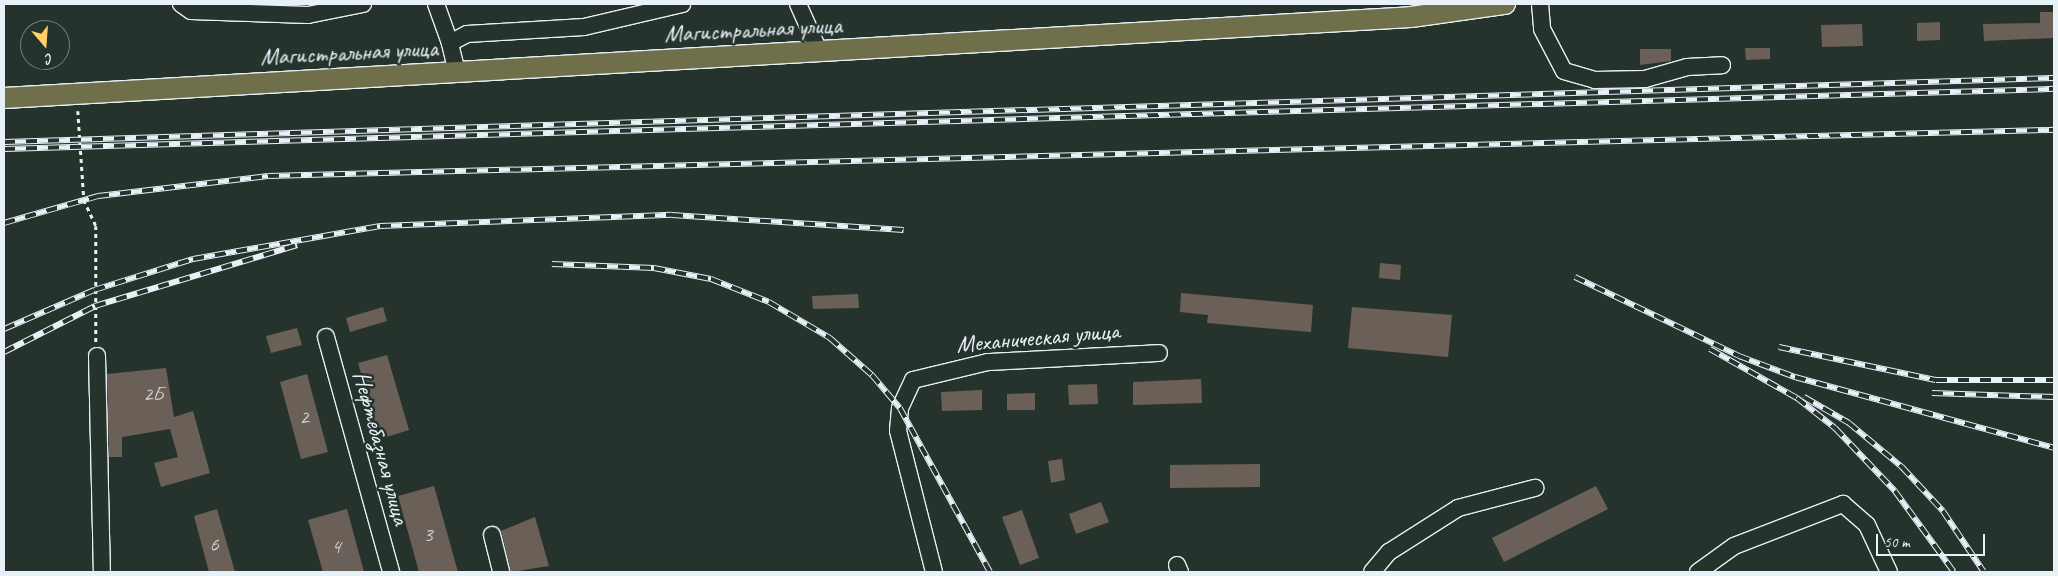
<!DOCTYPE html>
<meta charset="utf-8">
<style>
body{margin:0}
#map{position:relative;width:2058px;height:576px;overflow:hidden;background:#26332d;font-family:Caveat,sans-serif}
div>[style]{position:absolute}
.building>*{inset:0;background:#6b6057}
.path>*{height:2.5px;margin-top:-1.25px;transform-origin:0;background:repeating-linear-gradient(90deg,#e8f1f8 0 4px,transparent 0 8px)}
.roads{filter:drop-shadow(1px 0 #e8f1f8) drop-shadow(-1px 0 #e8f1f8) drop-shadow(0 1px #e8f1f8) drop-shadow(0 -1px #e8f1f8)}
.minor>*{height:16px;margin:-8px;padding:0 8px;transform-origin:8px;border-radius:8px;background:#26332d}
.major>*{height:20px;margin:-10px;padding:0 10px;transform-origin:10px;border-radius:10px;background:#6f704a}
.rail>*{height:5.5px;margin-top:-2.75px;transform-origin:0;background:repeating-linear-gradient(90deg,#26332d 0 11px,#e8f1f8 0 22px);box-sizing:border-box;border-block:1px solid #e8f1f8}
span{translate:-50% -50%;white-space:nowrap;text-align:center;line-height:1.15;-webkit-text-stroke:5px #26332d;paint-order:stroke}
.number-label{font-size:21px;color:#c9cdd0}
.number-label span{-webkit-text-stroke-width:0}
.street-label{font-size:24px;color:#e8f1f8}
.frame{position:absolute;inset:0;border:5px solid #e8f1f8;pointer-events:none}
.north{position:absolute;left:20px;top:20px;width:50px;height:50px;box-sizing:border-box;background:#26332d;border:1px solid #747f7e;border-radius:50%;rotate:162deg;font-size:14px;font-weight:700;line-height:20px;text-align:center;color:#e8f1f8}
.north::after{content:'';display:block;margin:auto;width:18px;height:22px;background:#ffd166;clip-path:polygon(50% 0,100% 100%,50% 72%,0 100%)}
.scale{position:absolute;left:1876px;top:534px;width:109px;height:22px;box-sizing:border-box;border:2px solid #e8f1f8;border-top:0;padding-left:6px;font-size:15px;line-height:18px;white-space:nowrap;color:#e8f1f8;-webkit-text-stroke:4px #26332d;paint-order:stroke}
</style>
<div id="map">
<div class="building">
<div style="clip-path:polygon(2040px 12px,2054px 12px,2054px 38px,1984px 41px,1983px 24px,2040px 23px)"></div>
<div style="clip-path:polygon(1940px 22px,1940px 40px,1917px 41px,1917px 23px)"></div>
<div style="clip-path:polygon(1862px 24px,1863px 46px,1822px 47px,1821px 25px)"></div>
<div style="clip-path:polygon(1745px 48px,1770px 48px,1770px 59px,1746px 60px)"></div>
<div style="clip-path:polygon(1640px 49px,1671px 49px,1671px 61px,1640px 65px)"></div>
<div style="clip-path:polygon(1380px 263px,1401px 265px,1400px 280px,1379px 278px)"></div>
<div style="clip-path:polygon(1181px 293px,1313px 305px,1311px 332px,1207px 323px,1208px 315px,1180px 312px)"></div>
<div style="clip-path:polygon(858px 294px,859px 308px,813px 309px,812px 296px)"></div>
<div style="clip-path:polygon(383px 307px,387px 321px,350px 332px,346px 318px)"></div>
<div style="clip-path:polygon(1352px 307px,1452px 315px,1448px 357px,1348px 348px)"></div>
<div style="clip-path:polygon(297px 328px,302px 345px,271px 353px,266px 336px)"></div>
<div style="clip-path:polygon(387px 355px,409px 430px,380px 439px,358px 363px)"></div>
<div style="clip-path:polygon(166px 368px,174px 417px,193px 411px,210px 473px,161px 487px,154px 463px,178px 457px,170px 429px,122px 437px,122px 457px,109px 457px,107px 374px)"></div>
<div style="clip-path:polygon(307px 374px,328px 452px,301px 459px,280px 382px)"></div>
<div style="clip-path:polygon(1201px 379px,1202px 403px,1133px 405px,1133px 382px)"></div>
<div style="clip-path:polygon(1097px 384px,1098px 404px,1069px 405px,1068px 385px)"></div>
<div style="clip-path:polygon(982px 390px,982px 410px,942px 411px,941px 392px)"></div>
<div style="clip-path:polygon(1035px 393px,1035px 410px,1007px 410px,1007px 394px)"></div>
<div style="clip-path:polygon(1062px 459px,1065px 480px,1051px 483px,1048px 461px)"></div>
<div style="clip-path:polygon(1260px 464px,1260px 487px,1170px 488px,1170px 465px)"></div>
<div style="clip-path:polygon(434px 486px,458px 572px,419px 572px,398px 496px)"></div>
<div style="clip-path:polygon(1596px 486px,1608px 509px,1504px 562px,1492px 538px)"></div>
<div style="clip-path:polygon(1101px 502px,1109px 522px,1076px 534px,1069px 514px)"></div>
<div style="clip-path:polygon(217px 509px,235px 572px,209px 572px,194px 516px)"></div>
<div style="clip-path:polygon(347px 509px,364px 572px,323px 572px,308px 520px)"></div>
<div style="clip-path:polygon(1022px 510px,1039px 558px,1020px 565px,1002px 517px)"></div>
<div style="clip-path:polygon(535px 517px,549px 566px,511px 572px,501px 531px)"></div>
</div>
<div class="path">
<div style="left:78px;top:111px;width:89px;rotate:86.1deg"></div>
<div style="left:84px;top:200px;width:29px;rotate:65deg"></div>
<div style="left:96px;top:226px;width:116px;rotate:90deg"></div>
</div>
<div class="roads">
<div class="minor">
<div style="left:181px;top:4px;width:12px;rotate:35deg"></div>
<div style="left:191px;top:11px;width:117px;rotate:2deg"></div>
<div style="left:308px;top:15px;width:56px;rotate:-11.3deg"></div>
<div style="left:436px;top:4px;width:41px;rotate:70.3deg"></div>
<div style="left:798px;top:4px;width:51px;rotate:65.9deg"></div>
<div style="left:1540px;top:4px;width:25px;rotate:85deg"></div>
<div style="left:1542px;top:29px;width:47px;rotate:62.4deg"></div>
<div style="left:1564px;top:71px;width:32px;rotate:16deg"></div>
<div style="left:1595px;top:80px;width:50px;rotate:-1.1deg"></div>
<div style="left:1645px;top:79px;width:44px;rotate:-15.9deg"></div>
<div style="left:1687px;top:67px;width:35px;rotate:-3deg"></div>
<div style="left:457px;top:72px;width:30px;rotate:-104deg"></div>
<div style="left:450px;top:43px;width:19px;rotate:-28deg"></div>
<div style="left:467px;top:34px;width:117px;rotate:-3.4deg"></div>
<div style="left:584px;top:27px;width:101px;rotate:-13.2deg"></div>
<div style="left:326px;top:337px;width:244px;rotate:74.5deg"></div>
<div style="left:97px;top:356px;width:216px;rotate:88.7deg"></div>
<div style="left:492px;top:535px;width:38px;rotate:76deg"></div>
<div style="left:1177px;top:565px;width:8px;rotate:67deg"></div>
<div style="left:934px;top:572px;width:146px;rotate:-104.3deg"></div>
<div style="left:898px;top:431px;width:23px;rotate:-85deg"></div>
<div style="left:900px;top:408px;width:31px;rotate:-65deg"></div>
<div style="left:913px;top:380px;width:77px;rotate:-13.5deg"></div>
<div style="left:988px;top:362px;width:171px;rotate:-3deg"></div>
<div style="left:1372px;top:572px;width:26px;rotate:-50deg"></div>
<div style="left:1389px;top:552px;width:82px;rotate:-32.5deg"></div>
<div style="left:1458px;top:508px;width:80px;rotate:-14.6deg"></div>
<div style="left:1698px;top:572px;width:44px;rotate:-35.8deg"></div>
<div style="left:1734px;top:546px;width:117px;rotate:-21.1deg"></div>
<div style="left:1843px;top:504px;width:32px;rotate:41deg"></div>
<div style="left:1867px;top:525px;width:52px;rotate:64.9deg"></div>
</div>
<div class="major">
<div style="left:4px;top:98px;width:1409px;rotate:-3.29deg"></div>
<div style="left:1411px;top:17px;width:95px;rotate:-7.9deg"></div>
</div>
</div>
<div class="rail">
<div style="left:4px;top:142px;width:2051px;rotate:-1.79deg"></div>
<div style="left:4px;top:149px;width:2051px;rotate:-1.68deg"></div>
<div style="left:4px;top:223px;width:98px;rotate:-16deg"></div>
<div style="left:98px;top:196px;width:171px;rotate:-6.7deg"></div>
<div style="left:268px;top:176px;width:1787px;rotate:-1.48deg"></div>
<div style="left:552px;top:264px;width:102px;rotate:2.2deg"></div>
<div style="left:654px;top:268px;width:58px;rotate:10.9deg"></div>
<div style="left:711px;top:279px;width:62px;rotate:21.6deg"></div>
<div style="left:769px;top:302px;width:71px;rotate:30.5deg"></div>
<div style="left:830px;top:338px;width:56px;rotate:41.4deg"></div>
<div style="left:872px;top:375px;width:43px;rotate:49.7deg"></div>
<div style="left:900px;top:408px;width:187px;rotate:61.2deg"></div>
<div style="left:1575px;top:277px;width:182px;rotate:25.7deg"></div>
<div style="left:1739px;top:356px;width:60px;rotate:20.6deg"></div>
<div style="left:1795px;top:377px;width:269px;rotate:15.3deg"></div>
<div style="left:4px;top:329px;width:98px;rotate:-23.4deg"></div>
<div style="left:94px;top:290px;width:104px;rotate:-17.4deg"></div>
<div style="left:193px;top:259px;width:190px;rotate:-10deg"></div>
<div style="left:380px;top:226px;width:292px;rotate:-2.2deg"></div>
<div style="left:672px;top:215px;width:232px;rotate:3.7deg"></div>
<div style="left:1779px;top:347px;width:160px;rotate:11.9deg"></div>
<div style="left:1936px;top:380px;width:118px"></div>
<div style="left:1710px;top:349px;width:100px;rotate:29.4deg"></div>
<div style="left:1797px;top:398px;width:48px;rotate:38.3deg"></div>
<div style="left:1835px;top:428px;width:87px;rotate:46.4deg"></div>
<div style="left:1895px;top:491px;width:100px;rotate:53.9deg"></div>
<div style="left:4px;top:352px;width:102px;rotate:-26.8deg"></div>
<div style="left:95px;top:306px;width:211px;rotate:-16.8deg"></div>
<div style="left:1932px;top:393px;width:122px;rotate:1.9deg"></div>
<div style="left:1804px;top:397px;width:52px;rotate:30deg"></div>
<div style="left:1849px;top:423px;width:69px;rotate:39.7deg"></div>
<div style="left:1902px;top:467px;width:60px;rotate:47deg"></div>
<div style="left:1943px;top:511px;width:73px;rotate:56.1deg"></div>
</div>
<div class="number-label">
<span style="left:153px;top:394px">2Б</span>
<span style="left:304px;top:417px">2</span>
<span style="left:428px;top:534px">3</span>
<span style="left:214px;top:544px">6</span>
<span style="left:336px;top:546px">4</span>
</div>
<div class="street-label">
<span style="left:753px;top:30px;rotate:-3deg">Магистральная улица</span>
<span style="left:349px;top:53px;rotate:-3deg">Магистральная улица</span>
<span style="left:1038px;top:338px;rotate:-5deg">Механическая улица</span>
<span style="left:381px;top:448px;rotate:75deg">Нефтебазная улица</span>
</div>
<div class="frame"></div>
<div class="north">С</div>
<div class="scale">50 m</div>
</div>
